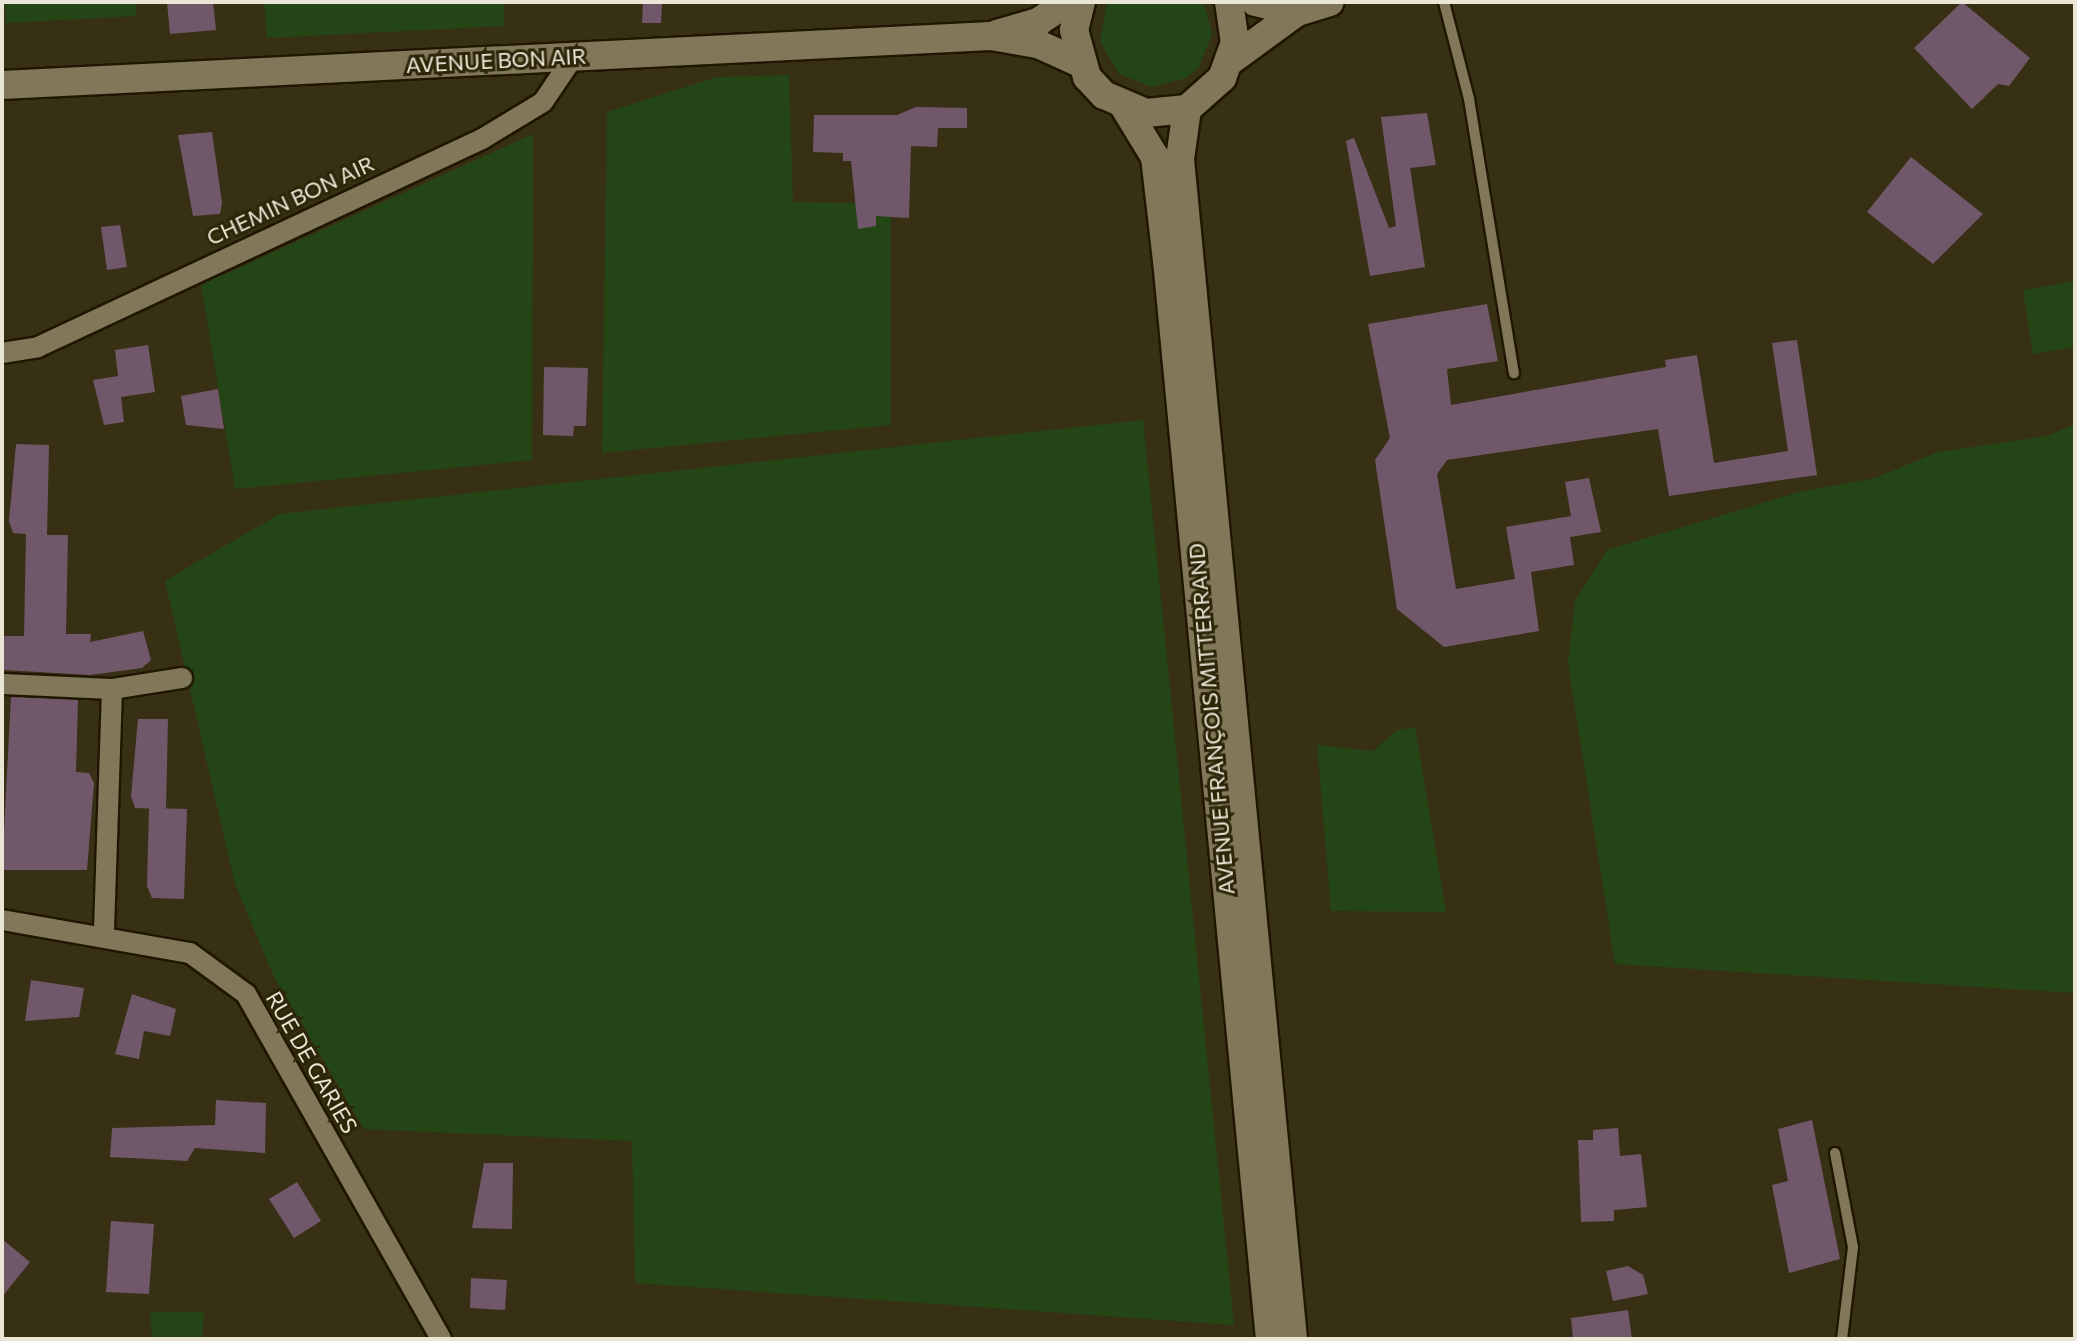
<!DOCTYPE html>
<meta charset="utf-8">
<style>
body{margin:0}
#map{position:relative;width:2077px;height:1341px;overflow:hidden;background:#383014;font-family:Commissioner,sans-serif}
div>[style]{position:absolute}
.green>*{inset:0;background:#244617}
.building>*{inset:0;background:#71576a}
.roads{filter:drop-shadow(2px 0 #1f1700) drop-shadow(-2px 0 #1f1700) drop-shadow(0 2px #1f1700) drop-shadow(0 -2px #1f1700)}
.service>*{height:10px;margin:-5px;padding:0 5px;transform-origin:5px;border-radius:5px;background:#81785a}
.minor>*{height:20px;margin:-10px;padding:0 10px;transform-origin:10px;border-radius:10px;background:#81785a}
.secondary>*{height:28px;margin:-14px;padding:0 14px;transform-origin:14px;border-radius:14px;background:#81785a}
span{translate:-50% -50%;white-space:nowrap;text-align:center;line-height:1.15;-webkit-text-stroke:6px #2e2609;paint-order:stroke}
.street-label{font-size:22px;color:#eae5d5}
.frame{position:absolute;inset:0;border:4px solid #eae5d5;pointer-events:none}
</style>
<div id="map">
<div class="green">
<div style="clip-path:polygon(5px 2px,136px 2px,136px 16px,6px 23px)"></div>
<div style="clip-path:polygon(264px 2px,504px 2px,504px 26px,267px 38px)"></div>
<div style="clip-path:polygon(1107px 2px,1204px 2px,1212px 34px,1199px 67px,1186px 78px,1152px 87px,1119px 74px,1100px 41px)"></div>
<div style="clip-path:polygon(789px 75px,793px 202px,891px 204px,891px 425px,602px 453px,607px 112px,717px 77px)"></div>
<div style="clip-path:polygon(533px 134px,532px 460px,235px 489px,201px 285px)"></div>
<div style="clip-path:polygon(2075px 281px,2075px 347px,2033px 354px,2023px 290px)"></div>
<div style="clip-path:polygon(1143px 420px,1234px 1325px,635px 1283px,632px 1141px,364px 1129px,275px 979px,235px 884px,165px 581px,279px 514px)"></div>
<div style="clip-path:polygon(2075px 424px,2075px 993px,1615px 964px,1568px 663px,1575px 601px,1607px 550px,1799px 492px,1875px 478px,1938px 452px,2047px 436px)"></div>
<div style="clip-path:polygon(1415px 727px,1446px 912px,1331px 911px,1317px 745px,1373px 751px,1397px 730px)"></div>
<div style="clip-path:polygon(150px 1312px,204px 1312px,202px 1339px,152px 1339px)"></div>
</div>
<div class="building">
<div style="clip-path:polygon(167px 2px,213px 2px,216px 30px,170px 34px)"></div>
<div style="clip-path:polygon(643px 2px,662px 2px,661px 23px,642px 23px)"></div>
<div style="clip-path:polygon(1962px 2px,2030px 58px,2009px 86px,1998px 84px,1972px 109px,1914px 48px)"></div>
<div style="clip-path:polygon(916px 107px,967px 108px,967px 128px,938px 128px,937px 147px,911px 146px,909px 218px,876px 216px,876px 226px,858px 229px,851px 161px,843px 161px,843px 153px,813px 152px,814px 115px,897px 115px)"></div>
<div style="clip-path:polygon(1427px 113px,1436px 165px,1410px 168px,1425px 267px,1370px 276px,1346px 141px,1354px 138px,1389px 228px,1396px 226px,1381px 117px)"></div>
<div style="clip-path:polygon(212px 132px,222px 203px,220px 214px,193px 216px,178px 135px)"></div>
<div style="clip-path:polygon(1911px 157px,1983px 214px,1933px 264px,1867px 212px)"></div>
<div style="clip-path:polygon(120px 225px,127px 267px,107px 270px,101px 227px)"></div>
<div style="clip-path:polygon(1487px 304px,1498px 361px,1447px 369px,1451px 405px,1666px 367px,1665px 360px,1697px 355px,1714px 463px,1788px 451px,1772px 343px,1797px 340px,1817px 475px,1669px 496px,1658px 429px,1447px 460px,1437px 474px,1456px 589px,1515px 579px,1506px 527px,1571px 516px,1565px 482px,1589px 478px,1601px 532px,1570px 537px,1574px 565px,1531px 572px,1539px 631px,1444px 647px,1397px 609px,1375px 460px,1390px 438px,1368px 324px)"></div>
<div style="clip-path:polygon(148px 345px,155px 392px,121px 397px,124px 422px,104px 425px,93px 380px,118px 376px,115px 350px)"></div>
<div style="clip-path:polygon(544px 367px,588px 368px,586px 426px,574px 426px,573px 436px,543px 435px)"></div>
<div style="clip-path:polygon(218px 389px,224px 429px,186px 425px,181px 396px)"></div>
<div style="clip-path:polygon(16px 444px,49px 445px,47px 535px,68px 535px,66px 634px,91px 634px,90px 642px,143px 631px,151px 660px,142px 668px,90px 675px,4px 670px,2px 636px,24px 636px,26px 534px,13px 533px,9px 521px)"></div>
<div style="clip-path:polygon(11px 697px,78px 700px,76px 772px,89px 773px,94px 783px,87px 870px,2px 870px)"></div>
<div style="clip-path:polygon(138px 719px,168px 719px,166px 809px,135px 808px,131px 796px)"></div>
<div style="clip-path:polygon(149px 808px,187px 809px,184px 899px,152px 898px,147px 886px)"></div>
<div style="clip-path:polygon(31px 980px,84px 988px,79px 1017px,25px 1021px)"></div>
<div style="clip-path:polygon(132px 994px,176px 1009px,170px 1036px,144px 1031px,139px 1059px,115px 1054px)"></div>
<div style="clip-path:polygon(216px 1100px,266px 1103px,265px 1153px,195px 1148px,187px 1161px,110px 1157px,112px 1128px,215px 1125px)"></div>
<div style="clip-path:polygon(1812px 1120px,1840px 1259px,1789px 1273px,1772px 1185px,1788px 1181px,1778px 1129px)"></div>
<div style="clip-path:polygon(1618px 1128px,1620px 1156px,1641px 1154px,1647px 1207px,1614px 1210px,1614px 1221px,1581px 1222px,1578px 1140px,1593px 1140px,1593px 1130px)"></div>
<div style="clip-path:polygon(484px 1163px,513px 1163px,512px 1229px,472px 1228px)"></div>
<div style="clip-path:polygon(297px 1182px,321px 1221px,294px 1238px,269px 1199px)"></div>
<div style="clip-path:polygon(111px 1221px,154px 1224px,149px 1294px,106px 1292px)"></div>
<div style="clip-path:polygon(2px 1239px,30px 1262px,2px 1297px)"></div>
<div style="clip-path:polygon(1628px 1266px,1643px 1275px,1648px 1294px,1613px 1301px,1606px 1271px)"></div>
<div style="clip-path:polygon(471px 1278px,507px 1280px,505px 1310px,470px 1308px)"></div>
<div style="clip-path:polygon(1628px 1310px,1632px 1339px,1573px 1339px,1571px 1318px)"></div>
</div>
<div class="roads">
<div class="service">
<div style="left:1444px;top:2px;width:100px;rotate:75.5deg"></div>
<div style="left:1469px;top:99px;width:278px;rotate:80.7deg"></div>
<div style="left:1835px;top:1153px;width:96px;rotate:79.2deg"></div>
<div style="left:1853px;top:1247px;width:93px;rotate:96.8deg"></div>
</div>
<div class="minor">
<div style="left:2px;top:353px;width:36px;rotate:-9deg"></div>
<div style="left:38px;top:347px;width:490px;rotate:-25.1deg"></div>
<div style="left:482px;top:139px;width:71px;rotate:-31.2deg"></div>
<div style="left:543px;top:102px;width:55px;rotate:-56deg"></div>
<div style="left:2px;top:684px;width:110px;rotate:2.6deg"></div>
<div style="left:112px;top:689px;width:247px;rotate:91.9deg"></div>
<div style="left:112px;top:689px;width:71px;rotate:-8.9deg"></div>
<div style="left:2px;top:920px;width:191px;rotate:10deg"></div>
<div style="left:190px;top:953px;width:69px;rotate:36.2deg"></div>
<div style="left:246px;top:994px;width:396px;rotate:60.5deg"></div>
</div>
<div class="secondary">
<div style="left:1081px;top:2px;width:29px;rotate:104deg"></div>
<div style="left:1074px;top:30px;width:49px;rotate:74.5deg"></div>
<div style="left:1087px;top:77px;width:25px;rotate:47deg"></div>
<div style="left:1104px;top:95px;width:46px;rotate:23.2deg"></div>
<div style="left:1146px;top:113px;width:41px;rotate:-5.6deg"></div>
<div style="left:1187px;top:109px;width:47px;rotate:-41.5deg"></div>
<div style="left:1222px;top:78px;width:37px;rotate:-70deg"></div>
<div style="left:1235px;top:43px;width:41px;rotate:-98.3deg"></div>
<div style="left:1255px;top:2px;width:43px;rotate:13.4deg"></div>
<div style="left:997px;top:34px;width:43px;rotate:-16.3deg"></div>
<div style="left:1038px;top:22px;width:36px;rotate:-34deg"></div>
<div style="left:1230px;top:61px;width:83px;rotate:-36.2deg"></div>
<div style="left:1297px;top:12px;width:34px;rotate:-17deg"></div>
<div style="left:2px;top:85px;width:990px;rotate:-2.84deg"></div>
<div style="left:991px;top:36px;width:48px;rotate:9.7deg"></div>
<div style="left:1038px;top:44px;width:48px;rotate:24.4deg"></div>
<div style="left:1125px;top:108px;width:57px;rotate:58.5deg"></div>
<div style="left:1155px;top:157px;width:104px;rotate:83.4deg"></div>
<div style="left:1167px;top:260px;width:1084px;rotate:84.55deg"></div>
<div style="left:1187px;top:109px;width:50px;rotate:98deg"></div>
<div style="left:1180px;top:159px;width:1185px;rotate:84.53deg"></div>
</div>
</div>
<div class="street-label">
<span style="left:496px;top:60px;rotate:-3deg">AVENUE BON AIR</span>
<span style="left:290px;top:200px;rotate:-25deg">CHEMIN BON AIR</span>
<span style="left:1211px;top:719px;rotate:-95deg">AVENUE FRANÇOIS MITTERRAND</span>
<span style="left:312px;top:1062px;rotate:60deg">RUE DE GARIES</span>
</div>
<div class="frame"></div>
</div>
